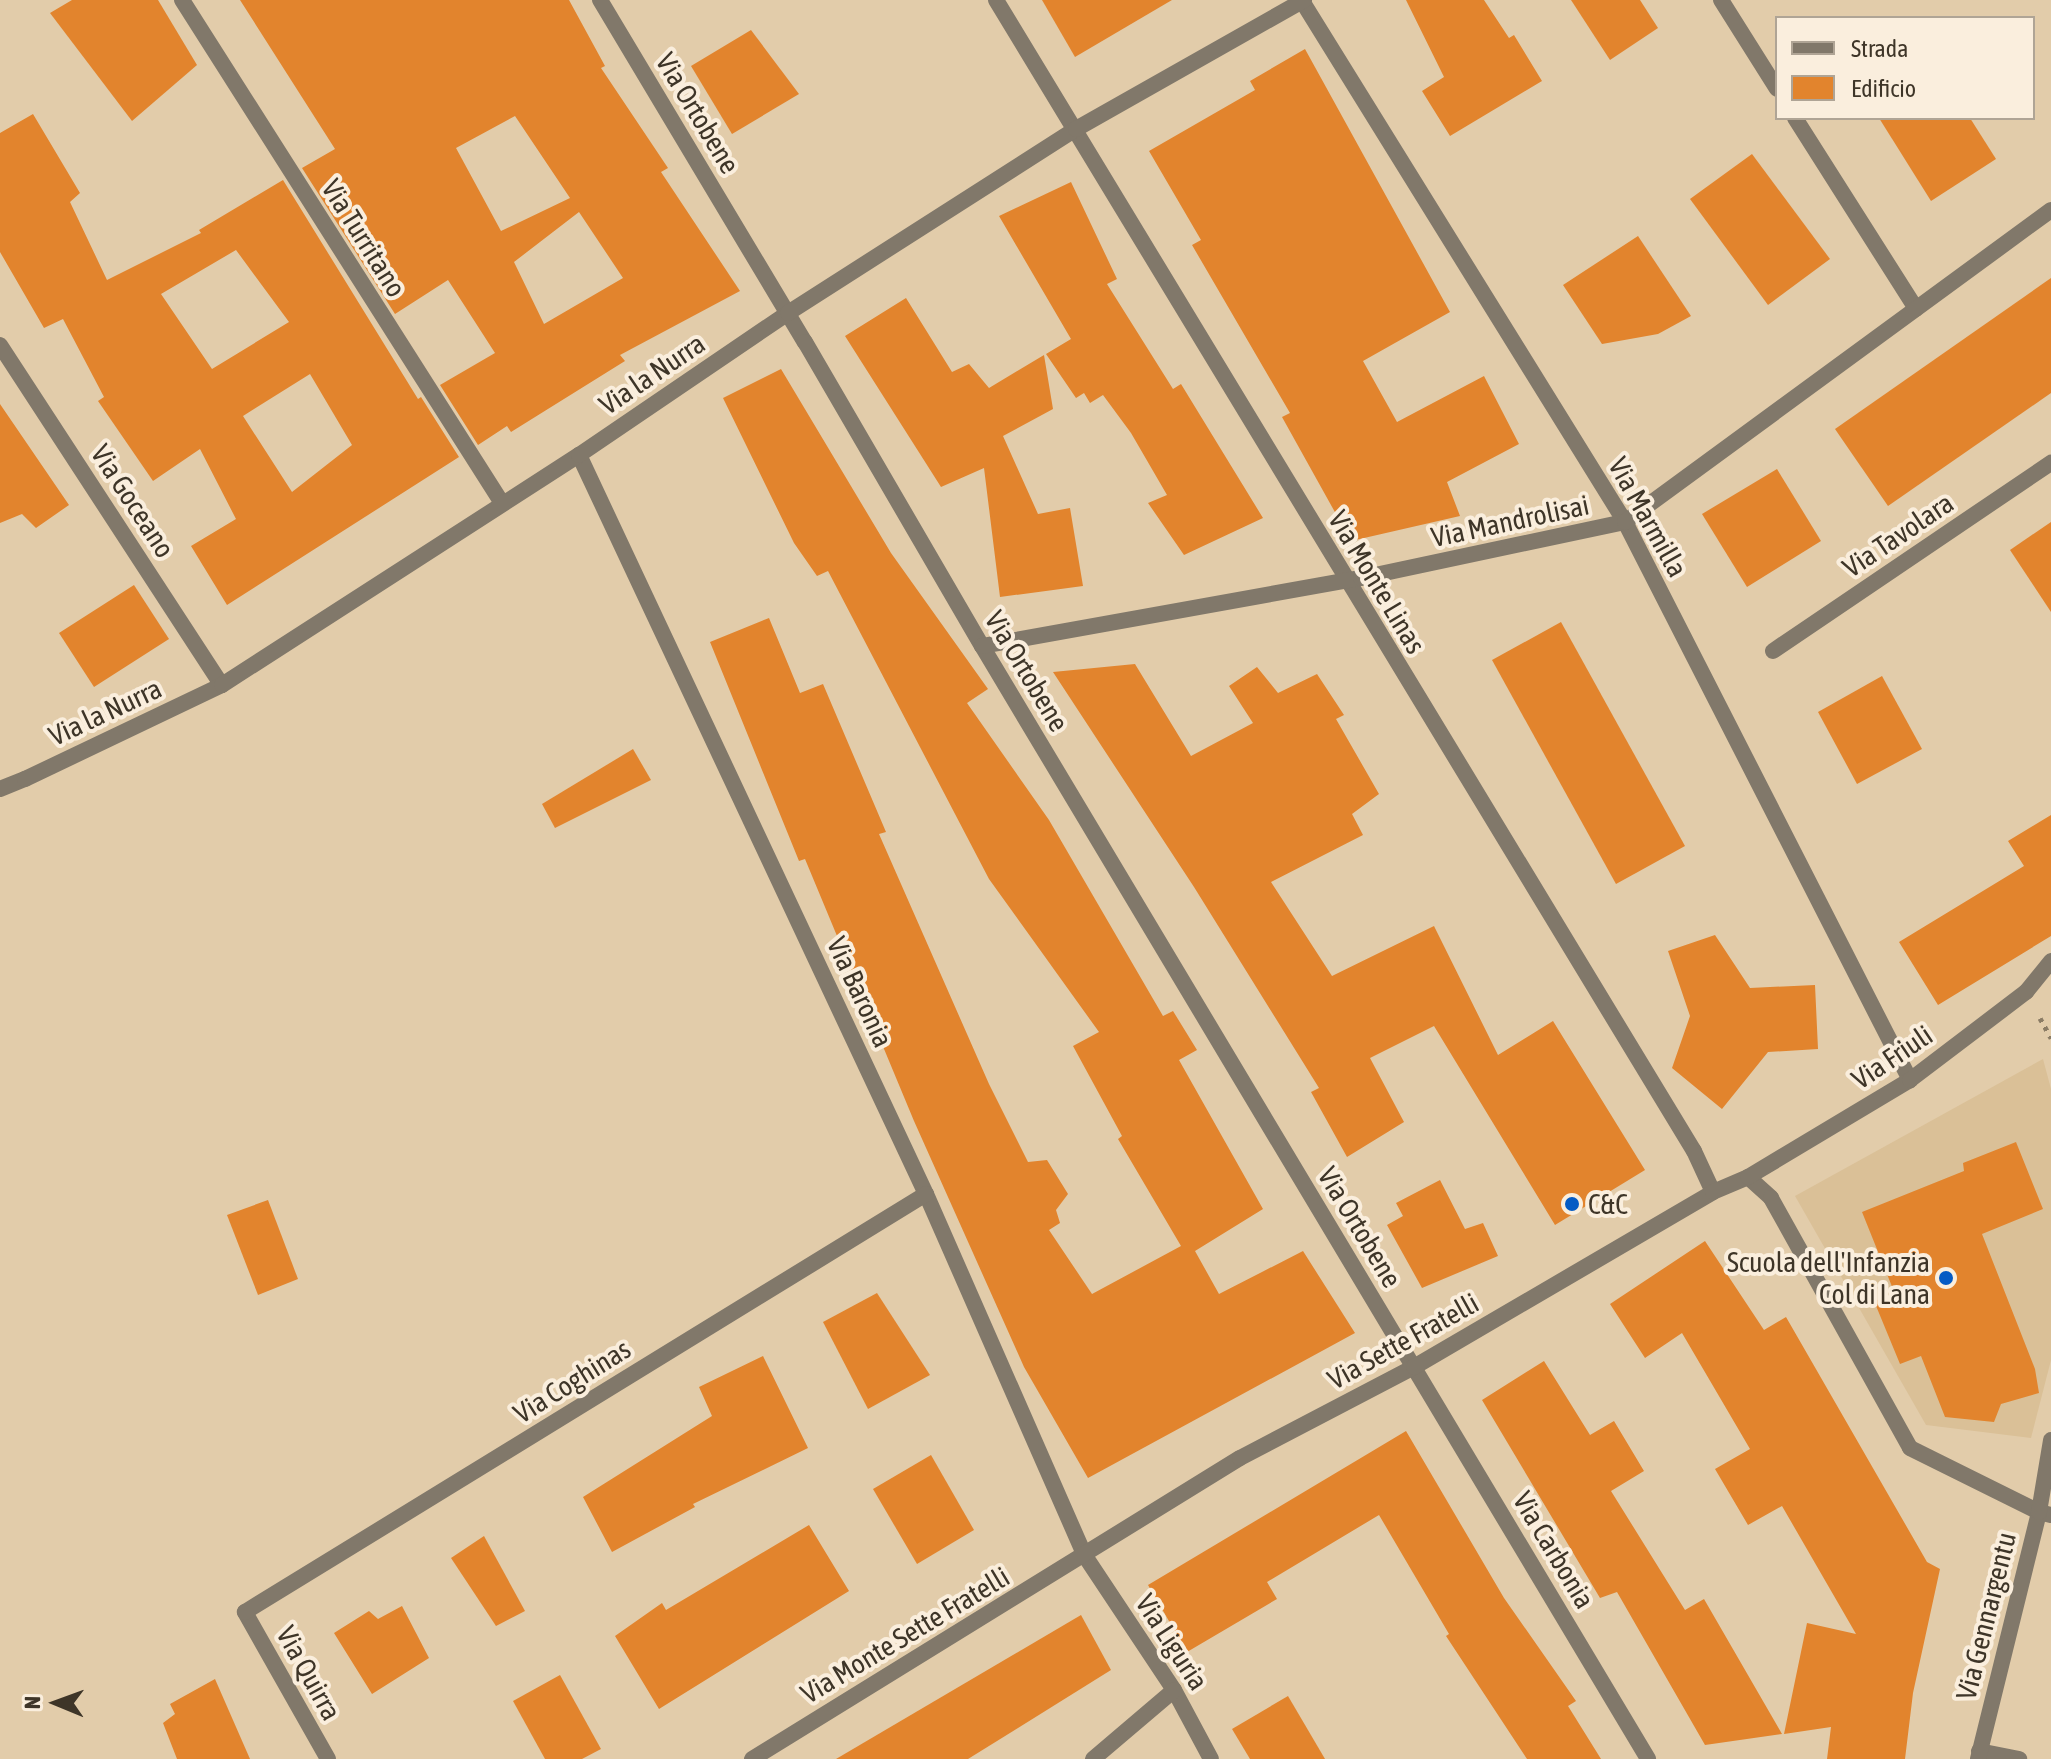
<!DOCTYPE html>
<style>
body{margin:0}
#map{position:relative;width:2051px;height:1759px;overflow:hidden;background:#e2ccaa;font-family:"Asap Condensed",sans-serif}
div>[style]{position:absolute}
.built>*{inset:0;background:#dac097}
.building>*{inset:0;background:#e2842d}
.path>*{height:5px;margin-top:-2.5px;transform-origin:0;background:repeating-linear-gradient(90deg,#8b7c65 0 4px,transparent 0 10px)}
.service>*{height:16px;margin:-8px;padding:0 8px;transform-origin:8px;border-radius:8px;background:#81786a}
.minor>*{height:16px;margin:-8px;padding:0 8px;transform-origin:8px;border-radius:8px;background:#81786a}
.dots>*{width:22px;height:22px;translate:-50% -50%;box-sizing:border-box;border:4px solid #faeedd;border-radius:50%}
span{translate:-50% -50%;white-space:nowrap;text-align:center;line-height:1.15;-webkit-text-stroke:8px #faeedd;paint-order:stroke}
.street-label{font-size:28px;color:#3e3528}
.poi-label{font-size:28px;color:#3e3528}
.left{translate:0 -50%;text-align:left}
.right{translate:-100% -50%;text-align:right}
.legend{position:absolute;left:1775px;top:16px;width:260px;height:104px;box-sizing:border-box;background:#faeedd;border:2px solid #afa495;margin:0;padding:10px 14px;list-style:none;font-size:24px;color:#3e3528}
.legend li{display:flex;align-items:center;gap:16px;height:40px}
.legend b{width:40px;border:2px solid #afa495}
.north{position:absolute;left:16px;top:1663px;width:80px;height:80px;-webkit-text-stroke:6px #faeedd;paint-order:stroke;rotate:271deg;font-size:22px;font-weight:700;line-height:32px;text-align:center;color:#3e3528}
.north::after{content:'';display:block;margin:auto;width:28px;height:36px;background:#3e3528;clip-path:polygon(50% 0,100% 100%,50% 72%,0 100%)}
</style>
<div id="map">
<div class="built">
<div style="clip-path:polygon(2043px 1059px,2051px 1089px,2051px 1360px,2031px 1438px,1926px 1425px,1795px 1196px)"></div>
</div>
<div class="building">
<div style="clip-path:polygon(72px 0,158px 0,197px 65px,132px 121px,50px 13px)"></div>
<div style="clip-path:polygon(evenodd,240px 0,569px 0,605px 66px,601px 68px,668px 168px,661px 172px,740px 291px,620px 355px,625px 361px,511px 432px,507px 426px,478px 445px,440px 385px,495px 353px,448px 280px,395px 314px,302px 168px,335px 149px,240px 0,515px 116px,570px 198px,501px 231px,456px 148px,515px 116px,240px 0,579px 212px,623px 278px,544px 324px,514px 262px,579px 212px)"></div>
<div style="clip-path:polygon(1042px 0,1172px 0,1075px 57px)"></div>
<div style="clip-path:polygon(1406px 0,1484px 0,1509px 38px,1514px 35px,1542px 81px,1450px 136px,1422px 91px,1444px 77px)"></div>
<div style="clip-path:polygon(1571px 0,1640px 0,1658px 28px,1610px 60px)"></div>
<div style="clip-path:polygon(751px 30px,799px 94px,732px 134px,691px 66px)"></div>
<div style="clip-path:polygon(1305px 49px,1450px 312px,1363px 361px,1397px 422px,1484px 376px,1519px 444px,1447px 482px,1460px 516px,1351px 541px,1282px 417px,1290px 413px,1192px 245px,1201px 240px,1149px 151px,1255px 90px,1250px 81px)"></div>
<div style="clip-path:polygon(evenodd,33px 114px,80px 193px,70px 202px,107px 280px,201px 233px,199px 230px,283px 180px,418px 399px,421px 397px,459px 457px,227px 605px,191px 546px,236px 519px,200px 449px,153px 481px,98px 401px,104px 397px,63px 319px,44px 328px,0 252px,0 133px,33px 114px,236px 250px,289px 322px,212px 369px,161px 294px,236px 250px,33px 114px,310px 374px,352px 445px,292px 492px,243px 416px,310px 374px)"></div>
<div style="clip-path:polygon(1879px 118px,1970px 118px,1996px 159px,1931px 201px)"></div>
<div style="clip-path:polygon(1752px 154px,1830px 259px,1768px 305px,1690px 199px)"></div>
<div style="clip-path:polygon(1071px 182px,1117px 279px,1107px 284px,1173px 389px,1181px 384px,1263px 518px,1184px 555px,1148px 503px,1167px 495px,1131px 433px,1103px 395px,1090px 403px,1084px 393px,1076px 398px,1046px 354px,1071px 339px,999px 216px)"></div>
<div style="clip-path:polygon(1638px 236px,1691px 316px,1658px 334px,1602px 344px,1563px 285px)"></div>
<div style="clip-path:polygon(2051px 278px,2051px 393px,1888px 506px,1835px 429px)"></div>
<div style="clip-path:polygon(906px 298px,952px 372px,969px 364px,989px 388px,1044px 355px,1053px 409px,1003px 436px,1038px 514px,1070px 508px,1083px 586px,1000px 597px,984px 468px,941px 487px,845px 336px)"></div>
<div style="clip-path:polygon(781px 369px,891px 553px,988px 689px,967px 703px,1049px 820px,1163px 1016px,1173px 1011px,1197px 1050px,1179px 1060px,1263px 1209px,1195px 1251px,1219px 1294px,1303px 1251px,1355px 1333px,1088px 1478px,1024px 1367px,914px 1121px,805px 859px,799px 861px,710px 642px,769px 618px,800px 693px,823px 684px,886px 832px,879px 834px,989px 1084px,1028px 1162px,1047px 1160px,1068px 1194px,1056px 1210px,1060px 1223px,1049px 1230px,1092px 1294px,1181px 1246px,1118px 1139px,1122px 1136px,1073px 1046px,1099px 1032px,989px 879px,828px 571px,817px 576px,794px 543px,723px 398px)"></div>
<div style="clip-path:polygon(0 404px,69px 505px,36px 528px,22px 514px,0 523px)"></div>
<div style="clip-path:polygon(1777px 469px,1821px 541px,1747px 587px,1702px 514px)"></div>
<div style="clip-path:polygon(2051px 522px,2051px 612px,2010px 550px)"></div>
<div style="clip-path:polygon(134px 585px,169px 639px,94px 687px,59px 633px)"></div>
<div style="clip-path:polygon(1561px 622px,1685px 846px,1616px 884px,1492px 660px)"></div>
<div style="clip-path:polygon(1135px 664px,1191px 756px,1253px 723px,1229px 686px,1257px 667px,1278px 693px,1317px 674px,1344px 715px,1336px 719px,1379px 794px,1352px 814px,1363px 835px,1271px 882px,1332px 976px,1434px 926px,1498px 1055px,1553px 1021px,1645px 1170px,1555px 1225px,1434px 1026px,1370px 1058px,1404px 1122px,1347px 1157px,1311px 1092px,1319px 1088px,1194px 887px,1053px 672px)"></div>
<div style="clip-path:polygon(1882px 676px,1922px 749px,1857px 784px,1818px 712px)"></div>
<div style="clip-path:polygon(633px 749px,651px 780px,555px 828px,542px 804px)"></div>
<div style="clip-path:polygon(2051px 815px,2051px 936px,1938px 1005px,1899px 942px,2024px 866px,2008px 841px)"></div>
<div style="clip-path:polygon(1715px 935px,1750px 988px,1815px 985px,1818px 1049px,1768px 1052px,1722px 1109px,1672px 1068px,1690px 1016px,1668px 951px)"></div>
<div style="clip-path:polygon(2016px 1142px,2043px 1209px,1982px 1234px,2035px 1369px,2039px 1393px,2001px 1404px,1994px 1422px,1945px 1417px,1921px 1356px,1900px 1364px,1874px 1301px,1895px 1294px,1862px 1212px,1964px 1171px,1963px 1163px)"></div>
<div style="clip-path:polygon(1440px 1180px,1465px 1229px,1483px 1223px,1498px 1256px,1422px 1288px,1387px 1225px,1403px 1216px,1396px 1203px)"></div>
<div style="clip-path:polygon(268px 1200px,298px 1279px,258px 1295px,227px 1215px)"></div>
<div style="clip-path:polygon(1705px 1241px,1764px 1330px,1786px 1317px,1927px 1562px,1940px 1569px,1913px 1693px,1905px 1759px,1827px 1759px,1831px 1727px,1784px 1734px,1807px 1623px,1856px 1634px,1782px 1506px,1748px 1525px,1715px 1469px,1750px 1449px,1682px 1333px,1645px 1358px,1610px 1304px)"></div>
<div style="clip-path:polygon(877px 1293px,930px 1375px,868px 1409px,823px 1322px)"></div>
<div style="clip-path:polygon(763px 1356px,808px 1448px,693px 1504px,695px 1507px,612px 1552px,583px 1497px,712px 1416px,699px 1387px)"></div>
<div style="clip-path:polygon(1544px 1361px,1590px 1435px,1614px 1421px,1644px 1471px,1611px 1491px,1685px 1610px,1704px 1599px,1782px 1734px,1705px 1745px,1617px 1592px,1600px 1598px,1482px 1400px)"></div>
<div style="clip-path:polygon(1406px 1431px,1504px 1598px,1576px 1701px,1568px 1706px,1601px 1759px,1527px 1759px,1446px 1636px,1449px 1634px,1379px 1515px,1267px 1582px,1277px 1599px,1187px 1652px,1148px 1585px)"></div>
<div style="clip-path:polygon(931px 1455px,974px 1530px,917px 1564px,873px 1489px)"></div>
<div style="clip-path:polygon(809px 1525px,849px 1591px,659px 1709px,615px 1636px,662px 1603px,666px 1610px)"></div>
<div style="clip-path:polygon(484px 1536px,525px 1611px,496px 1626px,451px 1558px)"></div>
<div style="clip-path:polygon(402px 1606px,429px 1658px,372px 1694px,334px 1633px,369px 1611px,378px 1619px)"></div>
<div style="clip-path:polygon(1081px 1615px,1111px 1670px,968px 1759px,836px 1759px)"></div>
<div style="clip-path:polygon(560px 1675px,601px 1749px,582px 1759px,545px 1759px,513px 1701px)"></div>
<div style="clip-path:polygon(215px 1679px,250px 1759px,177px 1759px,163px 1723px,175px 1714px,170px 1704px)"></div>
<div style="clip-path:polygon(1288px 1696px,1325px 1759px,1250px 1759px,1232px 1729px)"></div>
</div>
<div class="path">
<div style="left:2040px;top:1018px;width:23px;rotate:61deg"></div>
</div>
<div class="service">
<div style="left:0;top:789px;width:27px;rotate:-22deg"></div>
</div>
<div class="minor">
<div style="left:182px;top:0;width:596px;rotate:57.54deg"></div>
<div style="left:600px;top:0;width:399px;rotate:59.1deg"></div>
<div style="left:805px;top:342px;width:352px;rotate:59.8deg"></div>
<div style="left:982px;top:646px;width:1297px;rotate:59.1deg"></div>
<div style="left:996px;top:0;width:1346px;rotate:58.77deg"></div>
<div style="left:1694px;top:1151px;width:45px;rotate:65.1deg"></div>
<div style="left:1721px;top:0;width:105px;rotate:57.8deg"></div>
<div style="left:1302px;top:1px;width:613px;rotate:58.2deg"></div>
<div style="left:1625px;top:522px;width:627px;rotate:62.94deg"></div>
<div style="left:1795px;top:118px;width:226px;rotate:57.6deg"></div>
<div style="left:0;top:345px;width:406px;rotate:56.9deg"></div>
<div style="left:579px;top:455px;width:816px;rotate:64.85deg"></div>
<div style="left:926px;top:1194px;width:395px;rotate:66.3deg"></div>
<div style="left:1085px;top:1556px;width:161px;rotate:56.4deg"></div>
<div style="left:1174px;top:1690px;width:78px;rotate:61.8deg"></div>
<div style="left:982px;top:646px;width:385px;rotate:-10.2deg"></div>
<div style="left:1361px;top:578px;width:270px;rotate:-12deg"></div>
<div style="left:1625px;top:522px;width:528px;rotate:-36.22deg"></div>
<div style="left:1773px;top:651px;width:336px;rotate:-34.1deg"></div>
<div style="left:25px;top:779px;width:218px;rotate:-25.5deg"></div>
<div style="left:222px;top:685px;width:425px;rotate:-32.8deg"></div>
<div style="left:579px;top:455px;width:253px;rotate:-34.2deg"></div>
<div style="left:788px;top:313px;width:342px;rotate:-32.6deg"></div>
<div style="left:1076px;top:129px;width:262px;rotate:-29.5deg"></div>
<div style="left:1748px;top:1177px;width:31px;rotate:42deg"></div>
<div style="left:1771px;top:1198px;width:286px;rotate:60.9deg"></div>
<div style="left:1910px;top:1448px;width:144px;rotate:26.4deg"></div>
<div style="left:2039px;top:1512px;width:12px;rotate:14deg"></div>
<div style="left:1979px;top:1751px;width:41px;rotate:11.3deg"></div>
<div style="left:328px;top:1759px;width:169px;rotate:-119.5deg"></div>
<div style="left:245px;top:1612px;width:799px;rotate:-31.54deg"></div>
<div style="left:752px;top:1759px;width:573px;rotate:-31.67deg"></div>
<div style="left:1240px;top:1458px;width:196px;rotate:-27.6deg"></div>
<div style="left:1414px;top:1367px;width:346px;rotate:-30.3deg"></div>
<div style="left:1713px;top:1192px;width:38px;rotate:-23deg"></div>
<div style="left:1748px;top:1177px;width:189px;rotate:-30.9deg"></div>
<div style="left:1910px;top:1080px;width:146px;rotate:-37.2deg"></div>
<div style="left:2026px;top:992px;width:40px;rotate:-51deg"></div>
<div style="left:1093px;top:1759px;width:106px;rotate:-40.4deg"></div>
<div style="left:1978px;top:1759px;width:254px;rotate:-76.1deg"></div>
<div style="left:2039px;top:1512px;width:73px;rotate:-80.5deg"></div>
</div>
<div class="dots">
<div style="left:1572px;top:1204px;background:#055bc4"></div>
<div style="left:1946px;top:1278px;background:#055bc4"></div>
</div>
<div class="street-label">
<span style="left:698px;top:113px;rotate:59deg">Via Ortobene</span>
<span style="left:364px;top:238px;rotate:58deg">Via Turritano</span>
<span style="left:652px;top:374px;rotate:-34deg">Via la Nurra</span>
<span style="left:133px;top:501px;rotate:57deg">Via Goceano</span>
<span style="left:1648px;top:517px;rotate:61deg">Via Marmilla</span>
<span style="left:1510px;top:521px;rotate:-12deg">Via Mandrolisai</span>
<span style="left:1898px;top:535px;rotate:-34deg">Via Tavolara</span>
<span style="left:1377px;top:582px;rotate:59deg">Via Monte Linas</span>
<span style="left:1027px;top:671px;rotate:59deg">Via Ortobene</span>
<span style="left:105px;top:712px;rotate:-25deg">Via la Nurra</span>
<span style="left:860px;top:992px;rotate:65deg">Via Baronia</span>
<span style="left:1892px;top:1057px;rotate:-34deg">Via Friuli</span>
<span style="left:1360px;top:1227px;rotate:59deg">Via Ortobene</span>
<span style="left:1403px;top:1341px;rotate:-29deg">Via Sette Fratelli</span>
<span style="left:572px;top:1381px;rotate:-32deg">Via Coghinas</span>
<span style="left:1554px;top:1550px;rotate:59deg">Via Carbonia</span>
<span style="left:1986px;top:1616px;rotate:-76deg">Via Gennargentu</span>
<span style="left:905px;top:1635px;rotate:-31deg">Via Monte Sette Fratelli</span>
<span style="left:1172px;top:1642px;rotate:57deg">Via Liguria</span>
<span style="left:309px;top:1673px;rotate:61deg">Via Quirra</span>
</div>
<div class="poi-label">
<span class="left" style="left:1588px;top:1204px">C&amp;C</span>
<span class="right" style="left:1930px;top:1278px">Scuola dell'Infanzia<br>Col di Lana</span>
</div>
<ul class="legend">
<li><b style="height:10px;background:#81786a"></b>Strada</li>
<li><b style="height:22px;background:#e2842d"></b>Edificio</li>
</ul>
<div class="north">N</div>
</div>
